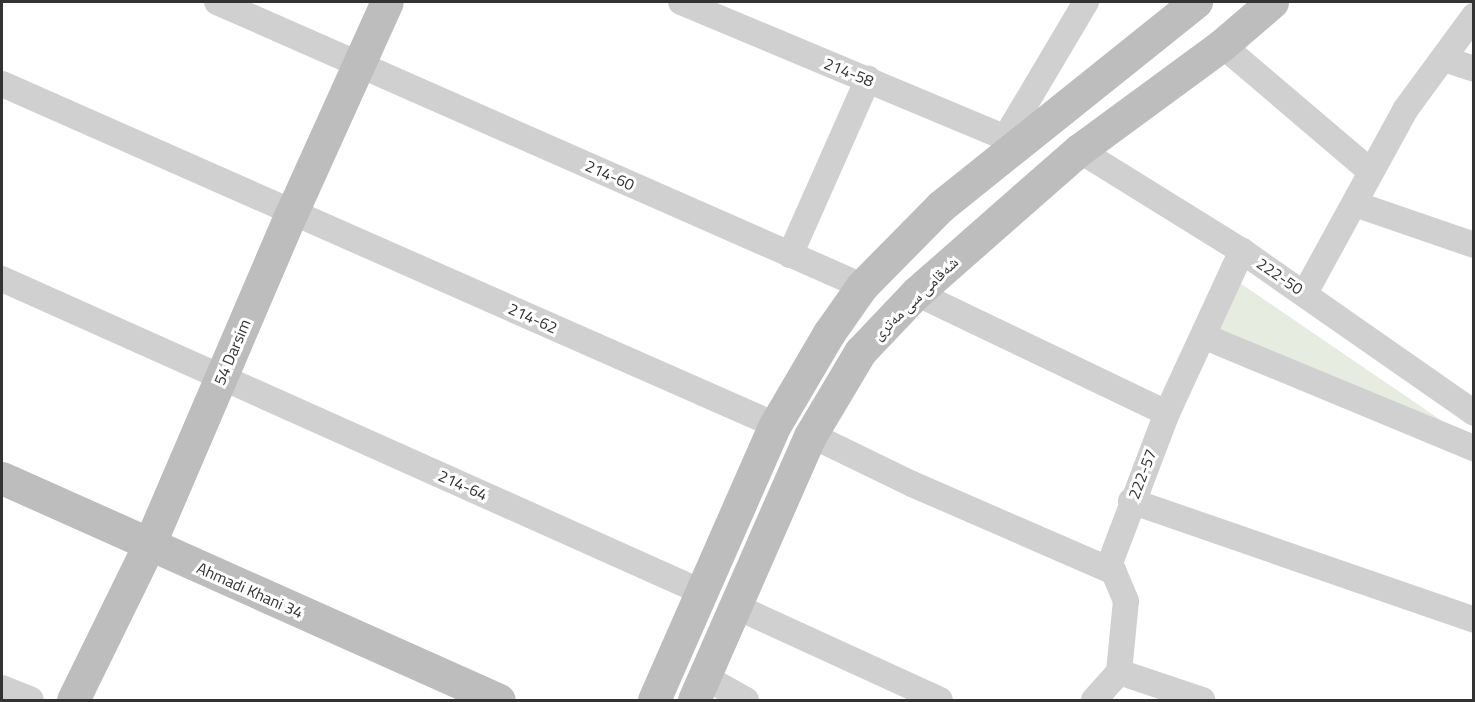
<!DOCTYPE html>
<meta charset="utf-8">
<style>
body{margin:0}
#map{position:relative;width:1475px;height:702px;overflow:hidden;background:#fff;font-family:"Titillium Web","Noto Naskh Arabic",sans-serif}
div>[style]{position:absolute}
.green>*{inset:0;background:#e6ecdf}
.street>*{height:26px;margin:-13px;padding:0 13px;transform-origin:13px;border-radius:13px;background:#d0d0d0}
.secondary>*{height:33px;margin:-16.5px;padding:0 16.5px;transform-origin:16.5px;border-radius:16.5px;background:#bdbdbd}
span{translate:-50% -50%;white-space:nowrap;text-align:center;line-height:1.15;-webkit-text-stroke:6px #fff;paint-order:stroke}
.street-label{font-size:16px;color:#333}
.frame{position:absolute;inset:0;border:3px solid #333;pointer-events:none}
</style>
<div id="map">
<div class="green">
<div style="clip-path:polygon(1237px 281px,1473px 442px,1210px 348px)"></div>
</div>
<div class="street">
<div style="left:217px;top:2px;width:705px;rotate:23.76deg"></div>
<div style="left:681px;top:2px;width:363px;rotate:22.7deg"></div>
<div style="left:1222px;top:45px;width:194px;rotate:40.4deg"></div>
<div style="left:1444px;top:59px;width:32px;rotate:18deg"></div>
<div style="left:2px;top:84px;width:845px;rotate:23.8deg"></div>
<div style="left:1007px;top:135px;width:155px;rotate:-59.3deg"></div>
<div style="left:1079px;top:150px;width:192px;rotate:31.8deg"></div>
<div style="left:1242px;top:251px;width:283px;rotate:34.9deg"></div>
<div style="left:1355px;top:204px;width:126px;rotate:19deg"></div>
<div style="left:790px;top:255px;width:193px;rotate:-66.1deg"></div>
<div style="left:2px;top:279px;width:769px;rotate:24.1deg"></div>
<div style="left:916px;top:293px;width:278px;rotate:25.6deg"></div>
<div style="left:1305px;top:293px;width:209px;rotate:-61.3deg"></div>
<div style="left:1405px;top:110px;width:117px;rotate:-53.7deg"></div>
<div style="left:1203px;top:336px;width:293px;rotate:22.5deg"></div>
<div style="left:811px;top:435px;width:112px;rotate:25.9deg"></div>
<div style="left:912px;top:484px;width:220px;rotate:23.5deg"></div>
<div style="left:1131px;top:501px;width:363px;rotate:19.1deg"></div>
<div style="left:737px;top:607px;width:223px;rotate:24.6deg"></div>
<div style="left:1119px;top:672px;width:88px;rotate:18.6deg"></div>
<div style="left:705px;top:677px;width:47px;rotate:29.3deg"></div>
<div style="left:2px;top:688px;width:31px;rotate:22deg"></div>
<div style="left:1094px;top:700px;width:38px;rotate:-48deg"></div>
<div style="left:1119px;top:672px;width:71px;rotate:-84.4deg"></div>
<div style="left:1126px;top:601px;width:41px;rotate:-112.8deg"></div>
<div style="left:1110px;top:563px;width:160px;rotate:-69.2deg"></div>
<div style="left:1167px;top:413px;width:179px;rotate:-65.2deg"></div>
</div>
<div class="secondary">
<div style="left:2px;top:478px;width:544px;rotate:24.07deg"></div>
<div style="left:73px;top:700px;width:173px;rotate:-63.9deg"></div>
<div style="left:149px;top:545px;width:362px;rotate:-66.8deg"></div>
<div style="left:292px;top:212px;width:230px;rotate:-65.7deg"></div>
<div style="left:654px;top:700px;width:300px;rotate:-66.3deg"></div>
<div style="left:775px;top:425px;width:107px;rotate:-59.6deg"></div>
<div style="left:829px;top:333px;width:57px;rotate:-54.9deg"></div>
<div style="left:862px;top:286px;width:112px;rotate:-45.4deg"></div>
<div style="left:941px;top:206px;width:327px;rotate:-38.7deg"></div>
<div style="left:694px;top:700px;width:288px;rotate:-66.3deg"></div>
<div style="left:810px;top:436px;width:98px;rotate:-59.2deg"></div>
<div style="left:860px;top:352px;width:81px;rotate:-46.5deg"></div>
<div style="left:916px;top:293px;width:217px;rotate:-41.3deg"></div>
<div style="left:1079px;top:150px;width:177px;rotate:-36.3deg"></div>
<div style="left:1222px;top:45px;width:66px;rotate:-40.7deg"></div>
</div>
<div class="street-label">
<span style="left:849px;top:72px;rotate:22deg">214-58</span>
<span style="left:610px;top:175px;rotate:24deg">214-60</span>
<span style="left:1280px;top:276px;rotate:34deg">222-50</span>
<span style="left:915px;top:298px;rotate:-44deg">شەقامی سی مەتری</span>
<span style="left:533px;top:318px;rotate:24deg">214-62</span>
<span style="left:232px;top:352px;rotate:-67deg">54 Darsim</span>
<span style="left:1142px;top:474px;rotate:-69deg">222-57</span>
<span style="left:463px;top:485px;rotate:24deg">214-64</span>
<span style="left:250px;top:590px;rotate:24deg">Ahmadi Khani 34</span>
</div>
<div class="frame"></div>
</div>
